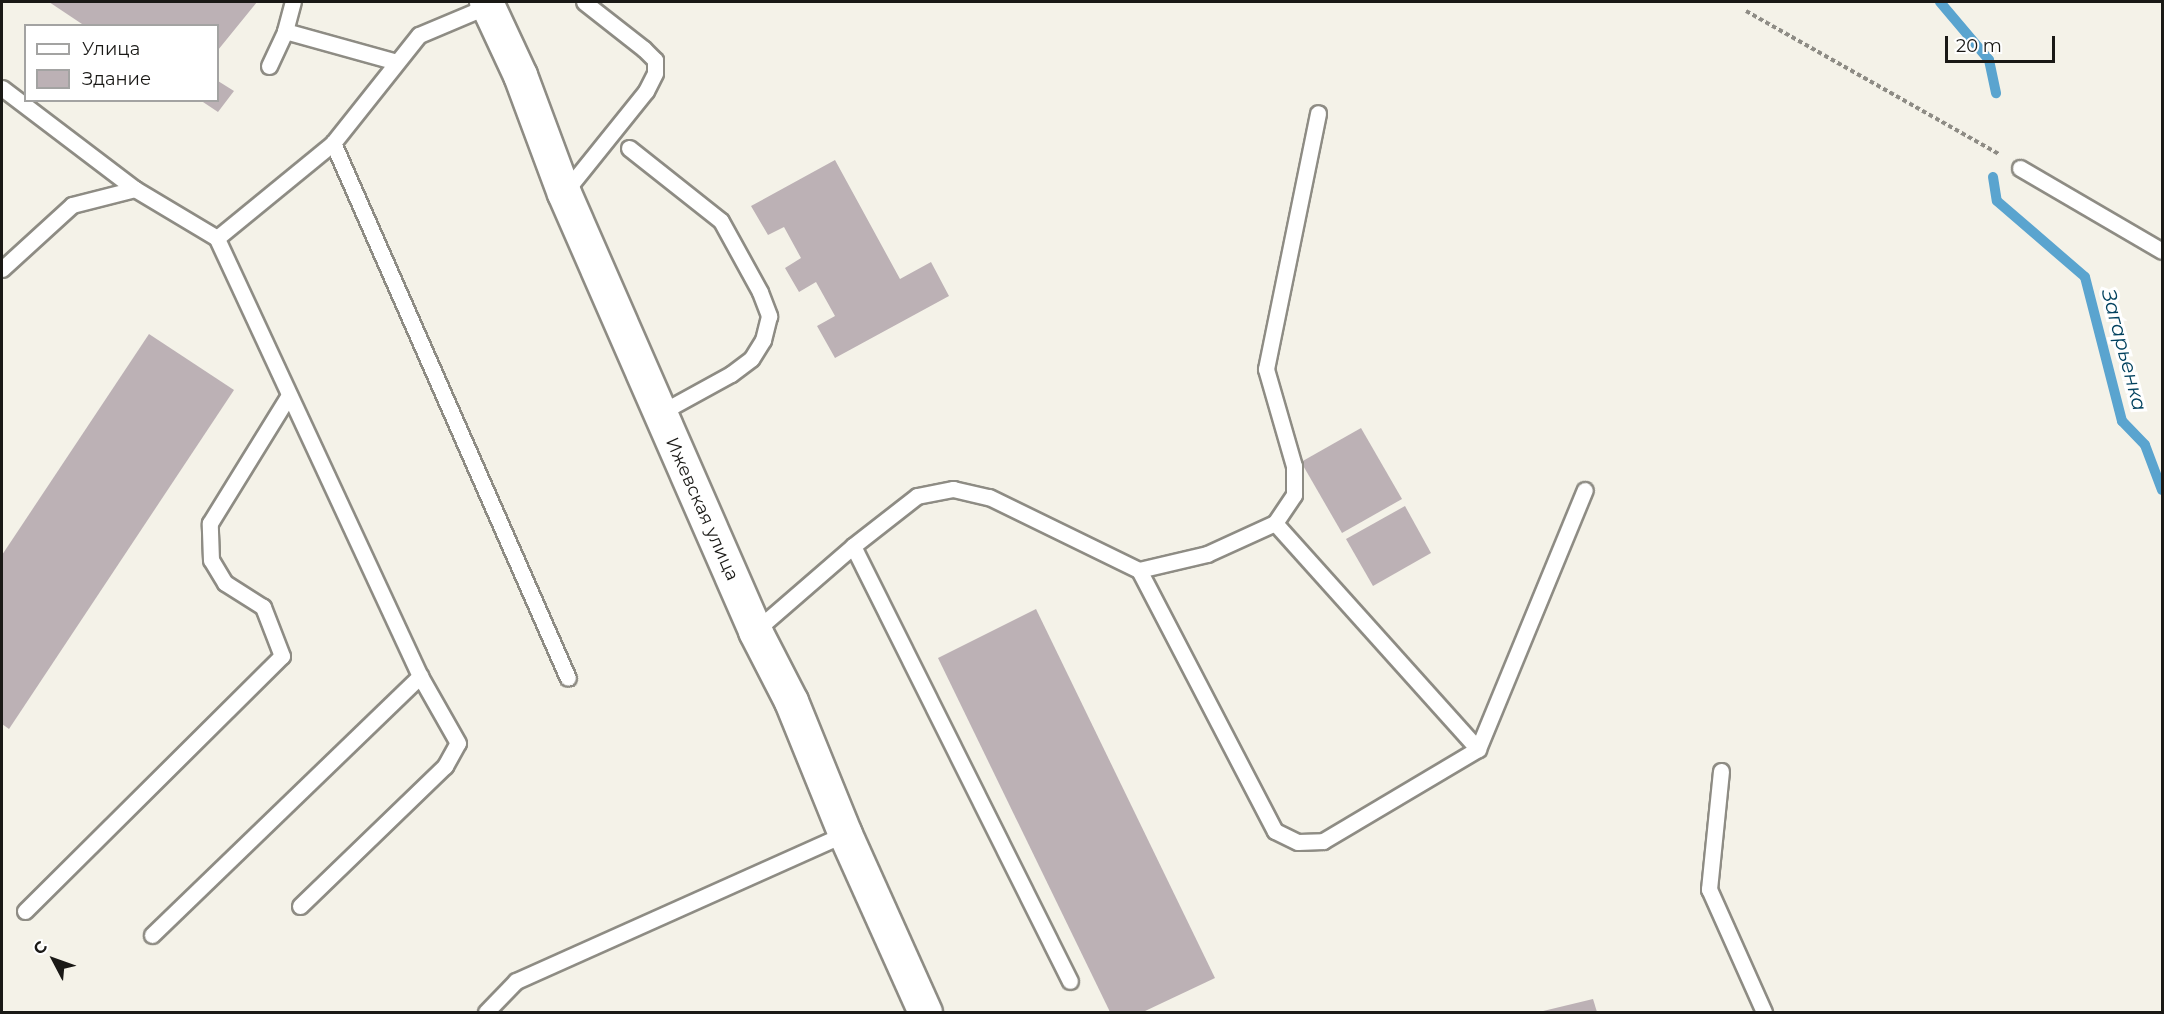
<!DOCTYPE html>
<meta charset="utf-8">
<style>
body{margin:0}
#map{position:relative;width:2164px;height:1014px;overflow:hidden;background:#f4f2e8;font-family:Montserrat,sans-serif}
div>[style]{position:absolute}
.stream>*{height:10px;margin:-5px;padding:0 5px;transform-origin:5px;border-radius:5px;background:#5aa4cf}
.building>*{inset:0;background:#bcb1b5}
.path>*{height:4px;margin-top:-2px;transform-origin:0;background:repeating-linear-gradient(90deg,#8e8c85 0 4.5px,transparent 0 7.5px)}
.roads{filter:drop-shadow(2px 0 #8e8c84) drop-shadow(-2px 0 #8e8c84) drop-shadow(0 2px #8e8c84) drop-shadow(0 -2px #8e8c84)}
.lane>*{height:15px;margin:-7.5px;padding:0 7.5px;transform-origin:7.5px;border-radius:7.5px;background:#fff}
.secondary>*{height:33px;margin:-16.5px;padding:0 16.5px;transform-origin:16.5px;border-radius:16.5px;background:#fff}
span{translate:-50% -50%;white-space:nowrap;text-align:center;line-height:1.15;-webkit-text-stroke:6px #fff;paint-order:stroke}
.street-label{font-size:18px;color:#1a1916}
.water-label{font-size:20px;color:#01415e;font-style:italic}
.frame{position:absolute;inset:0;border:3px solid #1a1916;pointer-events:none}
.legend{position:absolute;left:24px;top:24px;width:195px;height:78px;box-sizing:border-box;background:#fff;border:2px solid #a3a3a2;margin:0;padding:8px 10px;list-style:none;font-size:18px;color:#1a1916}
.legend li{display:flex;align-items:center;gap:12px;height:30px}
.legend b{width:30px;border:2px solid #a3a3a2}
.north{position:absolute;left:24px;top:930px;width:60px;height:60px;-webkit-text-stroke:4px #fff;paint-order:stroke;rotate:311deg;font-size:16px;font-weight:700;line-height:24px;text-align:center;color:#1a1916}
.north::after{content:'';display:block;margin:auto;width:21px;height:27px;background:#1a1916;clip-path:polygon(50% 0,100% 100%,50% 72%,0 100%)}
.scale{position:absolute;left:1945px;top:36px;width:110px;height:27px;box-sizing:border-box;border:3px solid #1a1916;border-top:0;padding-left:8px;font-size:18px;line-height:21px;white-space:nowrap;color:#1a1916;-webkit-text-stroke:4px #fff;paint-order:stroke}
</style>
<div id="map">
<div class="stream">
<div style="left:1940px;top:2px;width:76px;rotate:49.8deg"></div>
<div style="left:1989px;top:60px;width:34px;rotate:78deg"></div>
<div style="left:1993px;top:177px;width:24px;rotate:81deg"></div>
<div style="left:1997px;top:201px;width:116px;rotate:40.8deg"></div>
<div style="left:2085px;top:277px;width:149px;rotate:75.6deg"></div>
<div style="left:2122px;top:421px;width:33px;rotate:46deg"></div>
<div style="left:2145px;top:445px;width:48px;rotate:69.3deg"></div>
</div>
<div class="building">
<div style="clip-path:polygon(49px 2px,257px 2px,218px 50px,218px 26px,85px 26px)"></div>
<div style="clip-path:polygon(218px 81px,234px 91px,218px 112px,200px 100px,218px 100px)"></div>
<div style="clip-path:polygon(835px 160px,900px 279px,931px 262px,949px 296px,835px 358px,817px 326px,835px 316px,816px 282px,799px 292px,785px 268px,801px 258px,784px 227px,768px 235px,751px 206px)"></div>
<div style="clip-path:polygon(149px 334px,234px 390px,9px 729px,2px 724px,2px 555px)"></div>
<div style="clip-path:polygon(1361px 428px,1402px 499px,1342px 533px,1301px 462px)"></div>
<div style="clip-path:polygon(1405px 506px,1431px 553px,1373px 586px,1346px 539px)"></div>
<div style="clip-path:polygon(1036px 609px,1215px 978px,1143px 1012px,1110px 1012px,938px 658px)"></div>
<div style="clip-path:polygon(1593px 999px,1597px 1012px,1539px 1012px)"></div>
</div>
<div class="path">
<div style="left:1746px;top:11px;width:291px;rotate:29.5deg"></div>
</div>
<div class="roads">
<div class="lane">
<div style="left:285px;top:31px;width:116px;rotate:15.5deg"></div>
<div style="left:269px;top:66px;width:38px;rotate:-65deg"></div>
<div style="left:285px;top:31px;width:30px;rotate:-75deg"></div>
<div style="left:2px;top:88px;width:167px;rotate:37.2deg"></div>
<div style="left:333px;top:143px;width:584px;rotate:66.29deg"></div>
<div style="left:629px;top:148px;width:117px;rotate:38.4deg"></div>
<div style="left:721px;top:221px;width:81px;rotate:61.2deg"></div>
<div style="left:760px;top:292px;width:26px;rotate:69deg"></div>
<div style="left:769px;top:316px;width:25px;rotate:104deg"></div>
<div style="left:763px;top:340px;width:22px;rotate:122deg"></div>
<div style="left:751px;top:359px;width:25px;rotate:143deg"></div>
<div style="left:731px;top:374px;width:81px;rotate:151.2deg"></div>
<div style="left:2020px;top:168px;width:164px;rotate:30.3deg"></div>
<div style="left:564px;top:193px;width:131px;rotate:-51.2deg"></div>
<div style="left:646px;top:91px;width:20px;rotate:-63deg"></div>
<div style="left:655px;top:73px;width:13px;rotate:-90deg"></div>
<div style="left:655px;top:60px;width:16px;rotate:-135deg"></div>
<div style="left:644px;top:49px;width:76px;rotate:-141.9deg"></div>
<div style="left:2px;top:269px;width:95px;rotate:-42.4deg"></div>
<div style="left:72px;top:205px;width:65px;rotate:-14.3deg"></div>
<div style="left:135px;top:189px;width:96px;rotate:30.9deg"></div>
<div style="left:217px;top:238px;width:150px;rotate:-39.3deg"></div>
<div style="left:333px;top:143px;width:138px;rotate:-51.5deg"></div>
<div style="left:419px;top:35px;width:77px;rotate:-22.9deg"></div>
<div style="left:1275px;top:523px;width:304px;rotate:48.1deg"></div>
<div style="left:853px;top:546px;width:486px;rotate:63.5deg"></div>
<div style="left:1139px;top:570px;width:70px;rotate:-13.2deg"></div>
<div style="left:1207px;top:554px;width:75px;rotate:-24.5deg"></div>
<div style="left:1275px;top:523px;width:34px;rotate:-56deg"></div>
<div style="left:1294px;top:495px;width:29px;rotate:-90deg"></div>
<div style="left:1294px;top:466px;width:101px;rotate:-106.1deg"></div>
<div style="left:1266px;top:369px;width:261px;rotate:-78.5deg"></div>
<div style="left:755px;top:631px;width:130px;rotate:-40.9deg"></div>
<div style="left:853px;top:546px;width:81px;rotate:-38deg"></div>
<div style="left:917px;top:496px;width:37px;rotate:-11deg"></div>
<div style="left:953px;top:489px;width:37px;rotate:13deg"></div>
<div style="left:989px;top:497px;width:167px;rotate:26deg"></div>
<div style="left:1139px;top:570px;width:294px;rotate:62.5deg"></div>
<div style="left:1275px;top:831px;width:25px;rotate:26deg"></div>
<div style="left:1298px;top:842px;width:25px;rotate:-2deg"></div>
<div style="left:1323px;top:841px;width:180px;rotate:-30.7deg"></div>
<div style="left:1478px;top:749px;width:280px;rotate:-67.6deg"></div>
<div style="left:1721px;top:771px;width:119px;rotate:95.8deg"></div>
<div style="left:1709px;top:889px;width:135px;rotate:65.9deg"></div>
<div style="left:300px;top:906px;width:202px;rotate:-44deg"></div>
<div style="left:445px;top:766px;width:26px;rotate:-61deg"></div>
<div style="left:458px;top:743px;width:77px;rotate:-119.6deg"></div>
<div style="left:25px;top:911px;width:362px;rotate:-44.8deg"></div>
<div style="left:282px;top:656px;width:53px;rotate:-111.2deg"></div>
<div style="left:263px;top:607px;width:45px;rotate:-147.7deg"></div>
<div style="left:225px;top:583px;width:27px;rotate:-121deg"></div>
<div style="left:211px;top:560px;width:37px;rotate:-92deg"></div>
<div style="left:210px;top:523px;width:150px;rotate:-58.3deg"></div>
<div style="left:152px;top:935px;width:373px;rotate:-44deg"></div>
<div style="left:420px;top:676px;width:483px;rotate:-114.9deg"></div>
<div style="left:486px;top:1012px;width:43px;rotate:-45.9deg"></div>
<div style="left:516px;top:981px;width:360px;rotate:-24.1deg"></div>
</div>
<div class="secondary">
<div style="left:486px;top:2px;width:81px;rotate:65deg"></div>
<div style="left:520px;top:75px;width:126px;rotate:69.6deg"></div>
<div style="left:564px;top:193px;width:478px;rotate:66.4deg"></div>
<div style="left:755px;top:631px;width:79px;rotate:62.8deg"></div>
<div style="left:791px;top:701px;width:144px;rotate:67.9deg"></div>
<div style="left:845px;top:834px;width:195px;rotate:65.8deg"></div>
</div>
</div>
<div class="street-label">
<span style="left:702px;top:509px;rotate:66deg">Ижевская улица</span>
</div>
<div class="water-label">
<span style="left:2124px;top:350px;rotate:75deg">Загарьенка</span>
</div>
<div class="frame"></div>
<ul class="legend">
<li><b style="height:8px;background:#fff"></b>Улица</li>
<li><b style="height:16px;background:#bcb1b5"></b>Здание</li>
</ul>
<div class="north">С</div>
<div class="scale">20 m</div>
</div>
